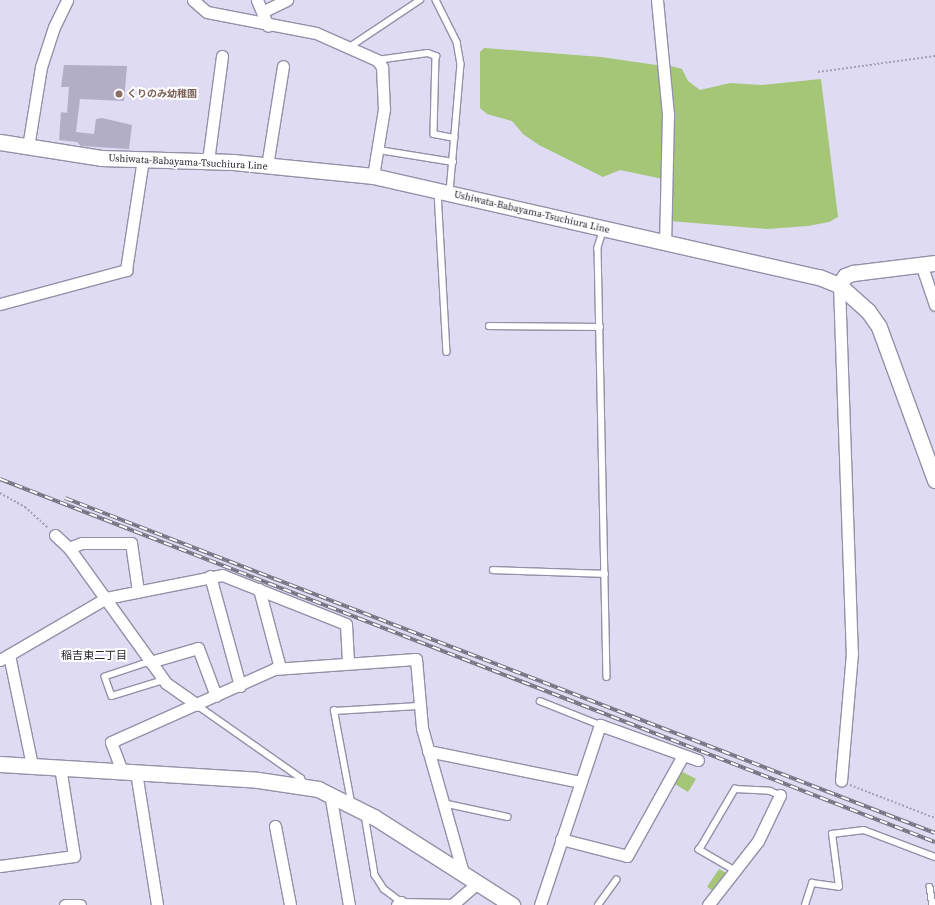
<!DOCTYPE html>
<meta charset="utf-8">
<style>
body{margin:0}
#map{position:relative;width:935px;height:905px;overflow:hidden;background:#dedbf3;font-family:"Source Serif 4","Noto Sans JP",serif}
div>[style]{position:absolute}
.green>*{inset:0;background:#a4c676}
.building>*{inset:0;background:#b1aec5}
.path>*{height:1.5px;margin-top:-0.75px;transform-origin:0;background:repeating-linear-gradient(90deg,#a3a1b4 0 2px,transparent 0 4px)}
.roads{filter:drop-shadow(1px 0 #9490a7) drop-shadow(-1px 0 #9490a7) drop-shadow(0 1px #9490a7) drop-shadow(0 -1px #9490a7)}
.lane>*{height:5.5px;margin:-2.75px;padding:0 2.75px;transform-origin:2.75px;border-radius:2.75px;background:#fff}
.street>*{height:11px;margin:-5.5px;padding:0 5.5px;transform-origin:5.5px;border-radius:5.5px;background:#fff}
.secondary>*{height:15px;margin:-7.5px;padding:0 7.5px;transform-origin:7.5px;border-radius:7.5px;background:#fff}
.rail>*{height:4px;margin-top:-2px;transform-origin:0;background:repeating-linear-gradient(90deg,#fff 0 8px,#72707f 0 16px);box-sizing:border-box;border-block:1px solid #72707f}
.dots>*{width:11px;height:11px;translate:-50% -50%;box-sizing:border-box;border:2px solid #fff;border-radius:50%}
span{translate:-50% -50%;white-space:nowrap;text-align:center;line-height:1.15;-webkit-text-stroke:4px #fff;paint-order:stroke}
.education-label{font-size:10px;color:#785e54;font-weight:700}
.left{translate:0 -50%;text-align:left}
.street-label{font-size:10px;color:#201f28}
.neighbourhood-label{font-size:11px;color:#201f28}
</style>
<div id="map">
<div class="green">
<div style="clip-path:polygon(484px 48px,601px 57px,663px 66px,663px 179px,620px 170px,603px 177px,539px 145px,523px 134px,512px 121px,487px 114px,480px 108px,480px 52px)"></div>
<div style="clip-path:polygon(671px 66px,682px 69px,688px 81px,700px 90px,730px 83px,762px 85px,821px 79px,838px 217px,829px 222px,808px 226px,767px 229px,670px 221px)"></div>
<div style="clip-path:polygon(677px 769px,696px 779px,688px 792px,670px 781px)"></div>
<div style="clip-path:polygon(719px 869px,730px 875px,716px 893px,707px 887px)"></div>
</div>
<div class="building">
<div style="clip-path:polygon(64px 65px,127px 66px,124px 101px,80px 99px,76px 132px,94px 134px,96px 119px,102px 118px,132px 125px,129px 149px,81px 146px,77px 142px,59px 140px,61px 112px,67px 113px,69px 87px,61px 87px)"></div>
</div>
<div class="path">
<div style="left:818px;top:72px;width:118px;rotate:-7.8deg"></div>
<div style="left:0;top:493px;width:29px;rotate:29deg"></div>
<div style="left:25px;top:507px;width:31px;rotate:42deg"></div>
<div style="left:850px;top:785px;width:91px;rotate:21.2deg"></div>
</div>
<div class="roads">
<div class="lane">
<div style="left:436px;top:0;width:47px;rotate:63.4deg"></div>
<div style="left:457px;top:42px;width:22px;rotate:80deg"></div>
<div style="left:461px;top:64px;width:128px;rotate:94.9deg"></div>
<div style="left:351px;top:46px;width:83px;rotate:-33.7deg"></div>
<div style="left:377px;top:60px;width:51px;rotate:-7.8deg"></div>
<div style="left:428px;top:53px;width:9px;rotate:21deg"></div>
<div style="left:436px;top:56px;width:78px;rotate:91.5deg"></div>
<div style="left:434px;top:134px;width:21px;rotate:11deg"></div>
<div style="left:379px;top:150px;width:75px;rotate:9.2deg"></div>
<div style="left:438px;top:192px;width:160px;rotate:86.8deg"></div>
<div style="left:604px;top:229px;width:20px;rotate:108deg"></div>
<div style="left:598px;top:248px;width:429px;rotate:88.8deg"></div>
<div style="left:489px;top:326px;width:111px;rotate:0.5deg"></div>
<div style="left:493px;top:570px;width:112px;rotate:2deg"></div>
<div style="left:150px;top:662px;width:47px;rotate:161.6deg"></div>
<div style="left:105px;top:677px;width:20px;rotate:70deg"></div>
<div style="left:112px;top:696px;width:54px;rotate:-17.1deg"></div>
<div style="left:540px;top:701px;width:65px;rotate:21.8deg"></div>
<div style="left:197px;top:705px;width:127px;rotate:35.1deg"></div>
<div style="left:301px;top:778px;width:8px;rotate:60deg"></div>
<div style="left:351px;top:802px;width:93px;rotate:-100.6deg"></div>
<div style="left:334px;top:711px;width:84px;rotate:-3.4deg"></div>
<div style="left:443px;top:803px;width:66px;rotate:12.2deg"></div>
<div style="left:365px;top:815px;width:61px;rotate:80.5deg"></div>
<div style="left:375px;top:875px;width:17px;rotate:57deg"></div>
<div style="left:384px;top:889px;width:21px;rotate:37deg"></div>
<div style="left:401px;top:902px;width:53px;rotate:1.1deg"></div>
<div style="left:735px;top:871px;width:42px;rotate:-149.7deg"></div>
<div style="left:699px;top:850px;width:71px;rotate:-59.5deg"></div>
<div style="left:735px;top:789px;width:35px;rotate:3deg"></div>
<div style="left:770px;top:791px;width:11px;rotate:22deg"></div>
<div style="left:930px;top:887px;width:18px;rotate:81deg"></div>
<div style="left:598px;top:905px;width:31px;rotate:-54deg"></div>
<div style="left:805px;top:905px;width:23px;rotate:-72deg"></div>
<div style="left:812px;top:883px;width:27px;rotate:8deg"></div>
<div style="left:839px;top:887px;width:53px;rotate:-97.5deg"></div>
<div style="left:832px;top:834px;width:32px;rotate:-7deg"></div>
<div style="left:864px;top:830px;width:76px;rotate:20.8deg"></div>
</div>
<div class="street">
<div style="left:193px;top:0;width:18px;rotate:41deg"></div>
<div style="left:207px;top:12px;width:111px;rotate:10.9deg"></div>
<div style="left:316px;top:33px;width:67px;rotate:23.9deg"></div>
<div style="left:377px;top:60px;width:9px;rotate:54deg"></div>
<div style="left:382px;top:67px;width:42px;rotate:87.3deg"></div>
<div style="left:384px;top:109px;width:68px;rotate:99.3deg"></div>
<div style="left:257px;top:0;width:28px;rotate:67deg"></div>
<div style="left:657px;top:0;width:115px;rotate:84.5deg"></div>
<div style="left:668px;top:114px;width:128px;rotate:91.3deg"></div>
<div style="left:262px;top:12px;width:28px;rotate:-26deg"></div>
<div style="left:28px;top:147px;width:81px;rotate:-80.8deg"></div>
<div style="left:41px;top:67px;width:42px;rotate:-72deg"></div>
<div style="left:54px;top:27px;width:30px;rotate:-64deg"></div>
<div style="left:208px;top:161px;width:106px;rotate:-82.4deg"></div>
<div style="left:267px;top:166px;width:101px;rotate:-80.9deg"></div>
<div style="left:921px;top:264px;width:43px;rotate:71.1deg"></div>
<div style="left:839px;top:285px;width:368px;rotate:88deg"></div>
<div style="left:852px;top:653px;width:128px;rotate:94.9deg"></div>
<div style="left:0;top:304px;width:131px;rotate:-15.1deg"></div>
<div style="left:126px;top:270px;width:112px;rotate:-81.3deg"></div>
<div style="left:55px;top:535px;width:19px;rotate:43deg"></div>
<div style="left:69px;top:548px;width:166px;rotate:54.3deg"></div>
<div style="left:166px;top:683px;width:38px;rotate:35deg"></div>
<div style="left:69px;top:548px;width:14px;rotate:-21deg"></div>
<div style="left:82px;top:543px;width:49px"></div>
<div style="left:131px;top:543px;width:49px;rotate:81.7deg"></div>
<div style="left:210px;top:576px;width:114px;rotate:74.7deg"></div>
<div style="left:259px;top:589px;width:82px;rotate:75.1deg"></div>
<div style="left:9px;top:655px;width:112px;rotate:78.2deg"></div>
<div style="left:0;top:660px;width:123px;rotate:-30.3deg"></div>
<div style="left:106px;top:598px;width:118px;rotate:-11.2deg"></div>
<div style="left:222px;top:575px;width:133px;rotate:21.6deg"></div>
<div style="left:346px;top:624px;width:39px;rotate:87deg"></div>
<div style="left:150px;top:662px;width:50px;rotate:-16.3deg"></div>
<div style="left:198px;top:648px;width:51px;rotate:69.4deg"></div>
<div style="left:428px;top:751px;width:155px;rotate:11.5deg"></div>
<div style="left:122px;top:771px;width:31px;rotate:-111deg"></div>
<div style="left:111px;top:742px;width:179px;rotate:-24.1deg"></div>
<div style="left:274px;top:669px;width:142px;rotate:-4deg"></div>
<div style="left:416px;top:659px;width:69px;rotate:85deg"></div>
<div style="left:422px;top:728px;width:151px;rotate:74.2deg"></div>
<div style="left:136px;top:772px;width:135px;rotate:81deg"></div>
<div style="left:330px;top:793px;width:114px;rotate:80.4deg"></div>
<div style="left:275px;top:826px;width:80px;rotate:79.2deg"></div>
<div style="left:561px;top:839px;width:68px;rotate:14.4deg"></div>
<div style="left:627px;top:856px;width:113px;rotate:-60.9deg"></div>
<div style="left:0;top:866px;width:75px;rotate:-7.7deg"></div>
<div style="left:74px;top:856px;width:90px;rotate:-98.9deg"></div>
<div style="left:65px;top:905px;width:15px"></div>
<div style="left:397px;top:905px;width:5px;rotate:-37deg"></div>
<div style="left:452px;top:905px;width:35px;rotate:-41deg"></div>
<div style="left:540px;top:905px;width:190px;rotate:-71.6deg"></div>
<div style="left:600px;top:725px;width:104px;rotate:19.7deg"></div>
<div style="left:708px;top:905px;width:81px;rotate:-52deg"></div>
<div style="left:758px;top:841px;width:51px;rotate:-64.4deg"></div>
</div>
<div class="secondary">
<div style="left:0;top:142px;width:102px;rotate:9deg"></div>
<div style="left:101px;top:158px;width:132px;rotate:1.7deg"></div>
<div style="left:233px;top:162px;width:141px;rotate:5.7deg"></div>
<div style="left:373px;top:176px;width:457px;rotate:12.8deg"></div>
<div style="left:819px;top:277px;width:22px;rotate:22deg"></div>
<div style="left:839px;top:285px;width:39px;rotate:42deg"></div>
<div style="left:868px;top:311px;width:19px;rotate:55deg"></div>
<div style="left:879px;top:327px;width:163px;rotate:69.9deg"></div>
<div style="left:839px;top:285px;width:11px;rotate:-56deg"></div>
<div style="left:845px;top:276px;width:9px;rotate:-21deg"></div>
<div style="left:853px;top:273px;width:83px;rotate:-7deg"></div>
<div style="left:0;top:764px;width:258px;rotate:3.5deg"></div>
<div style="left:258px;top:780px;width:61px;rotate:8.5deg"></div>
<div style="left:318px;top:789px;width:63px;rotate:26.6deg"></div>
<div style="left:374px;top:817px;width:164px;rotate:32.5deg"></div>
</div>
</div>
<div class="rail">
<div style="left:0;top:479px;width:1003px;rotate:21.22deg"></div>
<div style="left:65px;top:498px;width:932px;rotate:21.06deg"></div>
</div>
<div class="dots">
<div style="left:119px;top:94px;background:#8d6e63"></div>
</div>
<div class="education-label">
<span class="left" style="left:127px;top:94px">くりのみ幼稚園</span>
</div>
<div class="street-label">
<span style="left:188px;top:162px;rotate:3deg">Ushiwata-Babayama-Tsuchiura Line</span>
<span style="left:532px;top:212px;rotate:13deg">Ushiwata-Babayama-Tsuchiura Line</span>
</div>
<div class="neighbourhood-label">
<span style="left:94px;top:656px">稲吉東二丁目</span>
</div>
</div>
